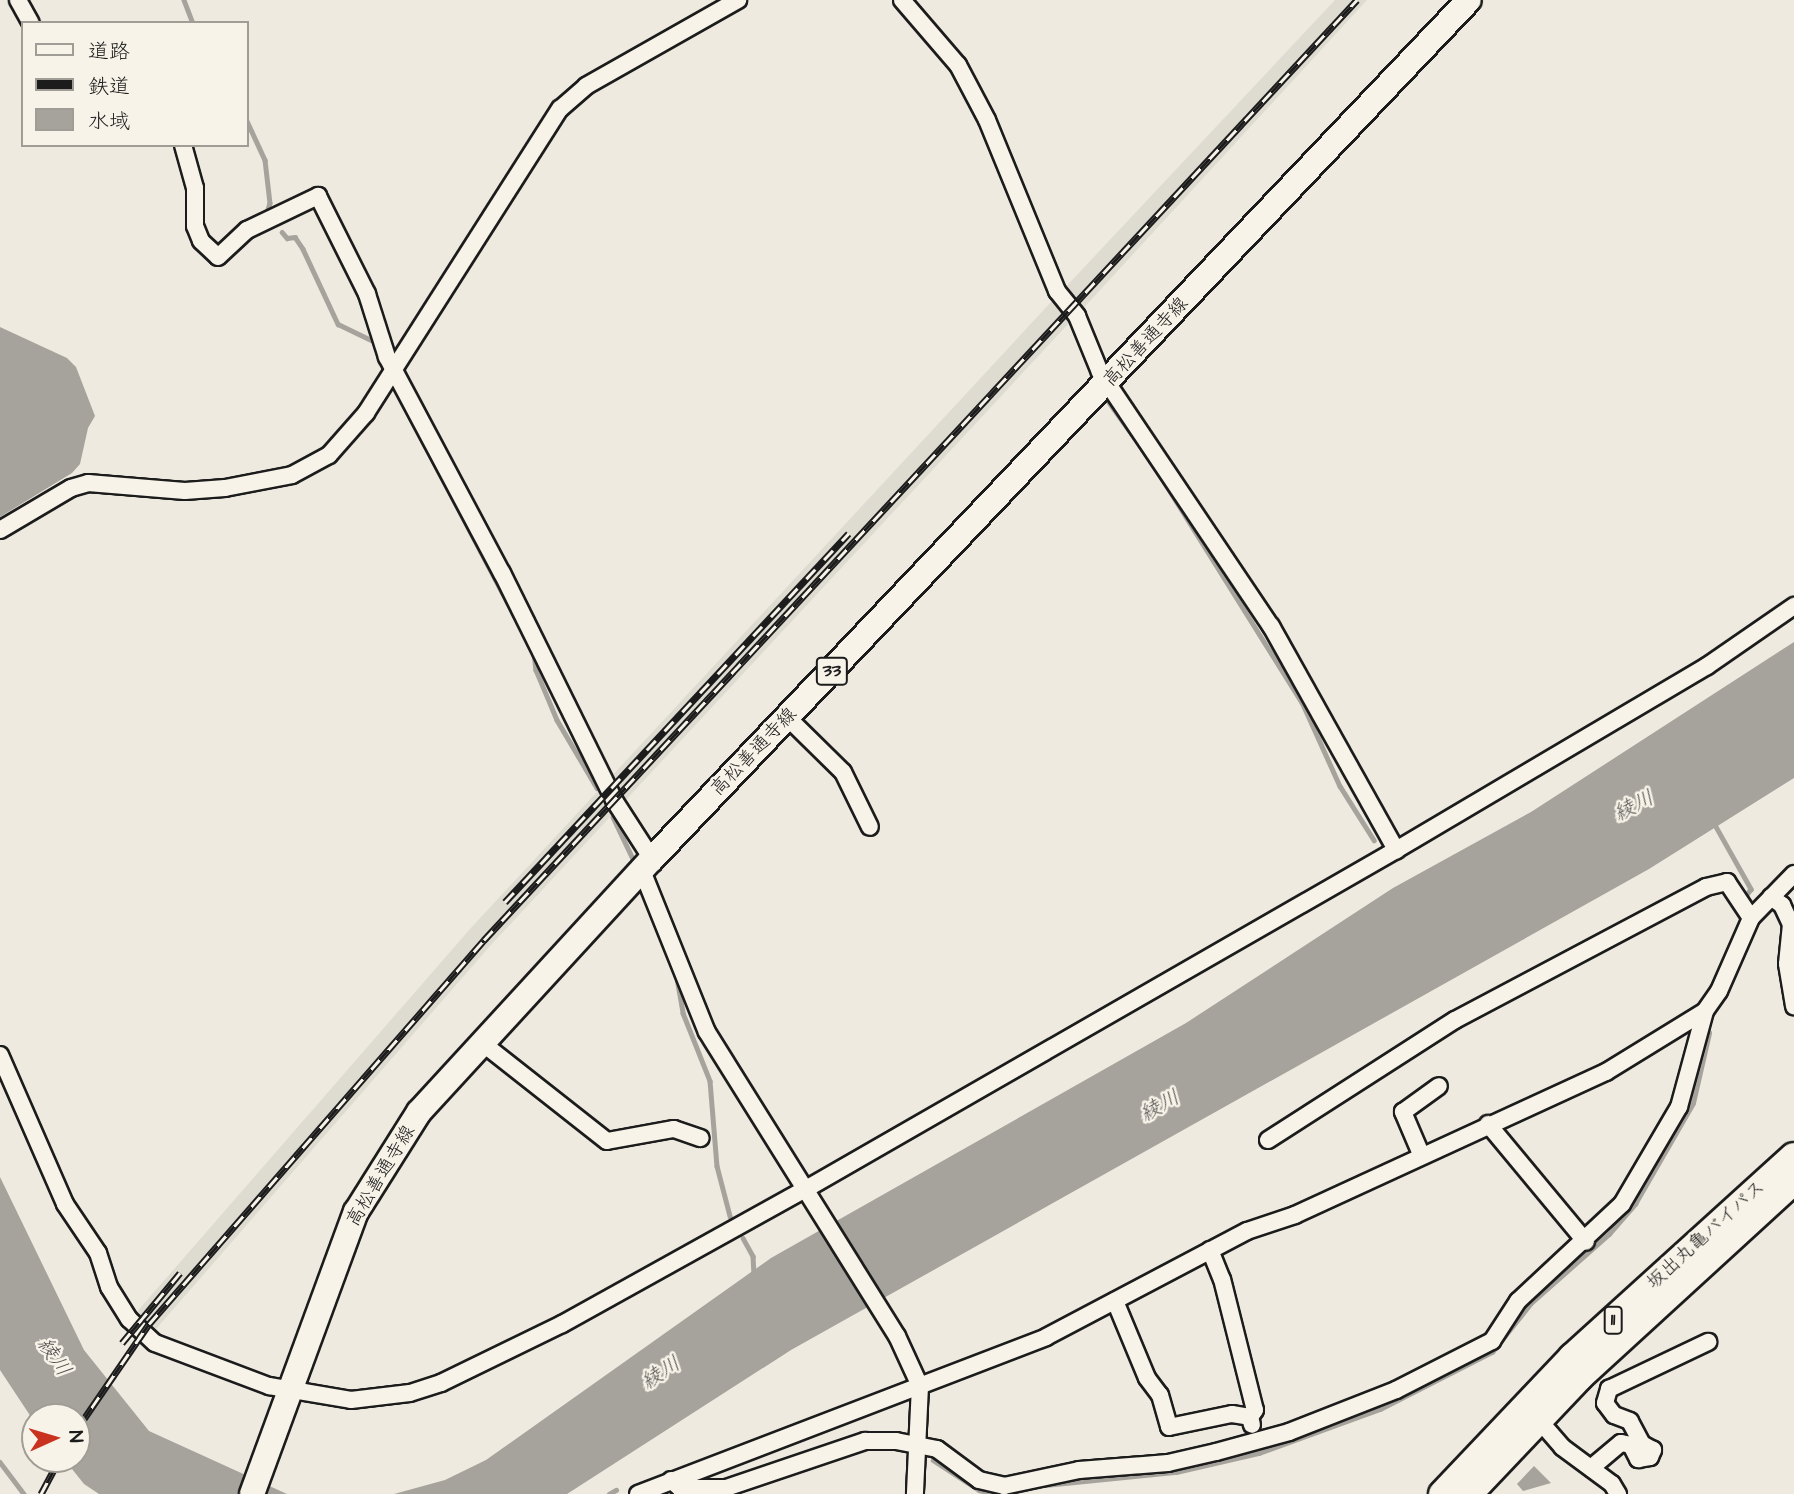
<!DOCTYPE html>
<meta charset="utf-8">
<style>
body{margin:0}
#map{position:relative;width:1794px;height:1494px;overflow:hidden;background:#eeeae0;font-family:"Architects Daughter","Klee One",sans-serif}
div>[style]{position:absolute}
.built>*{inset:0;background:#dedbd1}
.water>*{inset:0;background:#a6a39d}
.stream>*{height:4.5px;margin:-2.25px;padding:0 2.25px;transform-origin:2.25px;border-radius:2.25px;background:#a6a39d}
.roads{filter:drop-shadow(2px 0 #1c1c1c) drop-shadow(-2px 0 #1c1c1c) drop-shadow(0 2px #1c1c1c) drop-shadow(0 -2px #1c1c1c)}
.minor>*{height:16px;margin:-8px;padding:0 8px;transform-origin:8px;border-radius:8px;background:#f7f3e8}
.primary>*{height:24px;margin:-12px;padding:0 12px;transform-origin:12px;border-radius:12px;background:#f7f3e8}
.trunk>*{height:26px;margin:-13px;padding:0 13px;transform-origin:13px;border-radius:13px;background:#f7f3e8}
.rail>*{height:7px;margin-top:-3.5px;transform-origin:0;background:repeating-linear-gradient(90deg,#f7f3e8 0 13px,#1c1c1c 0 26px);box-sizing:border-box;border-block:2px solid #1c1c1c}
span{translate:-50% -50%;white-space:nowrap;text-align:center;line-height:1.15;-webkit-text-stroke:5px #f7f3e8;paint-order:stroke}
.shield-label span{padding:2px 5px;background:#f7f3e8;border:2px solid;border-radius:5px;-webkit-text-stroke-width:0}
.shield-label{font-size:18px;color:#1c1c1c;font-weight:700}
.street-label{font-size:19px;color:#1c1c1c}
.water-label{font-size:21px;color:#535250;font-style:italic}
.legend{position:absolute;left:21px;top:21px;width:228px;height:126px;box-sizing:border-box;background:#f7f3e8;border:2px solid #9f9d96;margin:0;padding:9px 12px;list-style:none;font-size:21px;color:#1c1c1c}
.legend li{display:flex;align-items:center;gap:14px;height:35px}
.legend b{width:35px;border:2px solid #9f9d96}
.north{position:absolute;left:21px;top:1403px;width:70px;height:70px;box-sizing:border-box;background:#f7f3e8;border:2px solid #9f9d96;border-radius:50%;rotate:86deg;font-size:19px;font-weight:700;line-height:28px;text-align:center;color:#1c1c1c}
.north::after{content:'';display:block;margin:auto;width:24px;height:32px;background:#c8321e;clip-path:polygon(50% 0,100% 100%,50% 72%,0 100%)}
</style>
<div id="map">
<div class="built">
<div style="clip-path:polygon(1335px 0,1367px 0,1078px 314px,1061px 292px)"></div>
<div style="clip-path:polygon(1052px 301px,1069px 323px,490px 946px,156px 1329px,135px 1314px,470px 929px)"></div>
</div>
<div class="water">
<div style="clip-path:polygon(0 327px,67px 358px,76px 367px,95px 416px,88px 428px,80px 464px,72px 473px,0 517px)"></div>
<div style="clip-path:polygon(1794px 642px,1794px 778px,1649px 869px,791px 1350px,567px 1494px,394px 1494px,445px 1480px,486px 1460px,771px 1258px,1186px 1023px,1393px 888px,1531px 812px)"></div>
<div style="clip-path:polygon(0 1177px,84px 1350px,149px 1431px,287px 1494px,99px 1494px,84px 1484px,64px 1459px,77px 1459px,77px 1417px,35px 1417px,35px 1423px,0 1370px)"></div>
<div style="clip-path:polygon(1534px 1466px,1551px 1483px,1523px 1491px,1517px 1484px)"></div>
</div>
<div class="stream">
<div style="left:184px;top:0;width:25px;rotate:69deg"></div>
<div style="left:247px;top:121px;width:43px;rotate:65.2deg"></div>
<div style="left:265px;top:160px;width:43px;rotate:83.4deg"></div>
<div style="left:270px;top:203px;width:10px;rotate:107deg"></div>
<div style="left:986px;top:135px;width:27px;rotate:70deg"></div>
<div style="left:282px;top:232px;width:8px;rotate:50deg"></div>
<div style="left:287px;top:238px;width:8px;rotate:-7deg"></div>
<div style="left:295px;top:237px;width:14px;rotate:56deg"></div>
<div style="left:303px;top:249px;width:83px;rotate:65deg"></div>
<div style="left:338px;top:324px;width:41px;rotate:25.9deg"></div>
<div style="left:398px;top:394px;width:254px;rotate:62.3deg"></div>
<div style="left:1108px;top:401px;width:44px;rotate:54.2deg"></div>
<div style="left:1153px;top:464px;width:281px;rotate:58deg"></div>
<div style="left:1302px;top:702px;width:92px;rotate:65.7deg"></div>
<div style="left:1340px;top:786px;width:64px;rotate:57.8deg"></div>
<div style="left:534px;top:652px;width:18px;rotate:84deg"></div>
<div style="left:536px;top:670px;width:54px;rotate:67.2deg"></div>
<div style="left:557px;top:720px;width:79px;rotate:59.5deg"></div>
<div style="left:613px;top:817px;width:51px;rotate:64.4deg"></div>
<div style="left:1714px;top:823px;width:76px;rotate:60.7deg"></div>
<div style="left:1751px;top:889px;width:7px;rotate:124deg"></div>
<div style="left:677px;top:978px;width:36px;rotate:80deg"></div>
<div style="left:683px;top:1013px;width:73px;rotate:68.3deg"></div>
<div style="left:710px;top:1081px;width:85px;rotate:85.3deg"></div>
<div style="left:717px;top:1166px;width:52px;rotate:75.4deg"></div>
<div style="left:743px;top:1238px;width:21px;rotate:61deg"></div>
<div style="left:753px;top:1256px;width:17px;rotate:87deg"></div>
<div style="left:933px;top:1460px;width:55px;rotate:33.1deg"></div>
<div style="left:979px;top:1490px;width:16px;rotate:14deg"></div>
<div style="left:0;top:1462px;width:40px;rotate:53deg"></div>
<div style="left:1045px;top:1485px;width:132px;rotate:-5.7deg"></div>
<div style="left:1176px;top:1472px;width:85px;rotate:-12.9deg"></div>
<div style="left:1259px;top:1453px;width:129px;rotate:-20deg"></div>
<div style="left:1380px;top:1409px;width:126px;rotate:-27deg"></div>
<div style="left:1492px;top:1352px;width:63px;rotate:-51.5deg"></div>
<div style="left:1531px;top:1303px;width:104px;rotate:-41.5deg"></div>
<div style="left:1609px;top:1234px;width:40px;rotate:-49deg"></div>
<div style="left:1635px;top:1204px;width:116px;rotate:-60.1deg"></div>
<div style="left:1693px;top:1103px;width:72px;rotate:-77.1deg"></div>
<div style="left:609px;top:1494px;width:8px;rotate:-30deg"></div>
<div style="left:1003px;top:1494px;width:28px;rotate:-13deg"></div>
</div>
<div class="roads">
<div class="minor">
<div style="left:18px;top:0;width:26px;rotate:61deg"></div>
<div style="left:902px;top:0;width:86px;rotate:49.3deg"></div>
<div style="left:958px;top:65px;width:62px;rotate:62.2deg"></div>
<div style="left:987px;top:120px;width:185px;rotate:67.7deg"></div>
<div style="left:1057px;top:291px;width:32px;rotate:51deg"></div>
<div style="left:1077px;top:316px;width:61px;rotate:67.7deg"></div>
<div style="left:1100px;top:372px;width:306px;rotate:56.1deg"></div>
<div style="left:1271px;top:626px;width:257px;rotate:60.8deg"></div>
<div style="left:183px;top:145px;width:45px;rotate:74.4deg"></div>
<div style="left:195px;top:188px;width:38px;rotate:90deg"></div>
<div style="left:195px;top:226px;width:16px;rotate:68deg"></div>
<div style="left:201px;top:241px;width:23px;rotate:43deg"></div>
<div style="left:218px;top:257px;width:40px;rotate:-43deg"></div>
<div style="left:247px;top:230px;width:79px;rotate:-25.6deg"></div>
<div style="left:318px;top:196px;width:110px;rotate:63.4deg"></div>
<div style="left:367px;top:294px;width:66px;rotate:72.4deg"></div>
<div style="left:387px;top:357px;width:245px;rotate:62deg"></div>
<div style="left:502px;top:573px;width:253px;rotate:63.7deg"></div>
<div style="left:614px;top:800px;width:70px;rotate:57.2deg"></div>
<div style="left:0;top:530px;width:82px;rotate:-30.6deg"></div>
<div style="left:71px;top:488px;width:18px;rotate:-16deg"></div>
<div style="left:88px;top:483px;width:97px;rotate:4.7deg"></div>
<div style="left:185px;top:491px;width:40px;rotate:-4.3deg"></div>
<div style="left:225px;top:488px;width:68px;rotate:-11deg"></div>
<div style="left:292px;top:475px;width:42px;rotate:-28.4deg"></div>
<div style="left:329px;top:455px;width:56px;rotate:-48.6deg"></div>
<div style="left:366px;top:413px;width:361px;rotate:-57.5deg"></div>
<div style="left:560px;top:109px;width:35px;rotate:-41deg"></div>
<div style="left:586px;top:86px;width:175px;rotate:-29.5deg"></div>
<div style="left:787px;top:717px;width:78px;rotate:44.5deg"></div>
<div style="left:843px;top:772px;width:61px;rotate:63.9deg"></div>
<div style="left:643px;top:873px;width:171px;rotate:68.1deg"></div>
<div style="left:707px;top:1032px;width:358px;rotate:58deg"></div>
<div style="left:897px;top:1336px;width:55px;rotate:65.3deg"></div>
<div style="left:920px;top:1386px;width:108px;rotate:92.7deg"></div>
<div style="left:1771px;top:897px;width:14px;rotate:36deg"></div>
<div style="left:1782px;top:905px;width:21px;rotate:65deg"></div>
<div style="left:1791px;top:924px;width:40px;rotate:95.7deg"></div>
<div style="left:1787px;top:964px;width:43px;rotate:80.5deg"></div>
<div style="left:481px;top:1042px;width:160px;rotate:38.2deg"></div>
<div style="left:607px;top:1141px;width:68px;rotate:-10.2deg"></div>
<div style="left:674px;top:1129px;width:28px;rotate:19deg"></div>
<div style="left:0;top:1055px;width:163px;rotate:66.4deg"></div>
<div style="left:65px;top:1204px;width:59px;rotate:56deg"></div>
<div style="left:98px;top:1253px;width:36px;rotate:72deg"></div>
<div style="left:109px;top:1287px;width:38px;rotate:58deg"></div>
<div style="left:129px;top:1319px;width:35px;rotate:43deg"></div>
<div style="left:155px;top:1343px;width:122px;rotate:20.7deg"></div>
<div style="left:269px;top:1386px;width:83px;rotate:9.7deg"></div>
<div style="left:351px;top:1400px;width:59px;rotate:-6.8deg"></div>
<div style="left:410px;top:1393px;width:33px;rotate:-18deg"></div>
<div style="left:441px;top:1383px;width:135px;rotate:-26deg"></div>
<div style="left:562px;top:1324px;width:279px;rotate:-29deg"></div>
<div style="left:806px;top:1189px;width:680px;rotate:-29.88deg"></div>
<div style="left:1396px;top:850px;width:361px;rotate:-30.6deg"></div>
<div style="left:1707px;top:666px;width:106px;rotate:-34.6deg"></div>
<div style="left:1488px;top:1124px;width:153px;rotate:50.3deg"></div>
<div style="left:1268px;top:1140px;width:222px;rotate:-32.7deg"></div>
<div style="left:1455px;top:1020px;width:284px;rotate:-27.9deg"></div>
<div style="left:1706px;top:887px;width:22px;rotate:-13deg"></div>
<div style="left:1727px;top:882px;width:43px;rotate:56.3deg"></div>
<div style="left:1421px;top:1154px;width:46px;rotate:-113.2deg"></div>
<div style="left:1403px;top:1112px;width:44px;rotate:-35.8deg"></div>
<div style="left:1210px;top:1250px;width:31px;rotate:68deg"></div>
<div style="left:1222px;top:1279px;width:135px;rotate:75.9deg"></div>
<div style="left:1255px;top:1410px;width:9px;rotate:126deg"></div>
<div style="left:1250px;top:1417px;width:8px;rotate:76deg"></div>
<div style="left:1115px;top:1301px;width:83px;rotate:67.4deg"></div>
<div style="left:1147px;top:1378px;width:21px;rotate:53deg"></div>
<div style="left:1160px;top:1395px;width:33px;rotate:74deg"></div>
<div style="left:1169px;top:1427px;width:64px;rotate:-11.7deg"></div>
<div style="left:1232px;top:1414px;width:18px;rotate:9deg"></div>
<div style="left:1538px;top:1419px;width:37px;rotate:49deg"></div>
<div style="left:1562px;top:1447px;width:62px;rotate:36.5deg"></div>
<div style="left:1612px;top:1484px;width:12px;rotate:59deg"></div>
<div style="left:1591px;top:1468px;width:39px;rotate:-40deg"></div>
<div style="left:1621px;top:1443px;width:10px;rotate:11deg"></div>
<div style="left:1631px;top:1445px;width:16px;rotate:63deg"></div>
<div style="left:1638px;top:1459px;width:12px;rotate:-9deg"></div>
<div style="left:1650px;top:1457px;width:8px;rotate:-67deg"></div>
<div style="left:1653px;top:1450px;width:13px;rotate:-151deg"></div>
<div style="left:1642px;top:1444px;width:26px;rotate:-118deg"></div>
<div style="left:1630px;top:1421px;width:17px;rotate:-159deg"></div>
<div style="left:1614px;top:1415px;width:15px;rotate:-127deg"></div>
<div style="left:1605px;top:1403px;width:15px;rotate:-74deg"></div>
<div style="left:1609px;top:1389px;width:110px;rotate:-25.4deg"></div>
<div style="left:671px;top:1480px;width:12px;rotate:42deg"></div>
<div style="left:680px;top:1488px;width:46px"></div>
<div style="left:726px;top:1488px;width:147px;rotate:-18.7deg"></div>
<div style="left:865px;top:1441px;width:31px"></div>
<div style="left:896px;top:1441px;width:42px;rotate:11deg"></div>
<div style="left:937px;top:1449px;width:52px;rotate:36.4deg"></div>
<div style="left:979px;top:1480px;width:26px;rotate:13deg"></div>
<div style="left:1004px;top:1486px;width:77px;rotate:-12deg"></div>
<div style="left:1079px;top:1470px;width:89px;rotate:-4.5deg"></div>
<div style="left:1168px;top:1463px;width:49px;rotate:-12.9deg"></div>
<div style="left:1216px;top:1452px;width:76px;rotate:-15.3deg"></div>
<div style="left:1289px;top:1432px;width:115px;rotate:-21.4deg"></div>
<div style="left:1396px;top:1390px;width:108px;rotate:-27deg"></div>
<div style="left:1492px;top:1341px;width:48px;rotate:-57deg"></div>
<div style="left:1518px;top:1301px;width:142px;rotate:-43deg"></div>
<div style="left:1622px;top:1204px;width:113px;rotate:-59.6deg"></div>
<div style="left:1679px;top:1107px;width:99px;rotate:-74.8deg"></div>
<div style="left:638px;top:1494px;width:437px;rotate:-21deg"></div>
<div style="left:1046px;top:1337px;width:227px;rotate:-27.8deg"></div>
<div style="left:1247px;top:1231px;width:51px;rotate:-18.4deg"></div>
<div style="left:1295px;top:1215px;width:342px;rotate:-24.7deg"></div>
<div style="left:1606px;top:1072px;width:116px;rotate:-31.6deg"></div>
<div style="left:1705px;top:1011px;width:24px;rotate:-55deg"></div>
<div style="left:1719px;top:991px;width:80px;rotate:-66.3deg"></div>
<div style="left:1751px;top:918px;width:62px;rotate:-45.7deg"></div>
</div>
<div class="primary">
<div style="left:252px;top:1494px;width:301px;rotate:-69.8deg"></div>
<div style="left:356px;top:1212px;width:118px;rotate:-57.8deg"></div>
<div style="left:419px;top:1112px;width:344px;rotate:-47.4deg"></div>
<div style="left:652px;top:859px;width:1185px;rotate:-46.44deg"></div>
</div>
<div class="trunk">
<div style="left:1442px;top:1494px;width:189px;rotate:-46.5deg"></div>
<div style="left:1572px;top:1357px;width:299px;rotate:-42.2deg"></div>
<div style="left:1469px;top:1494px;width:161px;rotate:-46.5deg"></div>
<div style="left:1580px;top:1377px;width:290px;rotate:-42.5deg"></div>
</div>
</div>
<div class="rail">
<div style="left:505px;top:902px;width:504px;rotate:-47.01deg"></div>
<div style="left:122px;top:1343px;width:91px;rotate:-50.4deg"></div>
<div style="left:77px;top:1429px;width:127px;rotate:-55.6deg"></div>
<div style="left:149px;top:1324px;width:510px;rotate:-48.9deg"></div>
<div style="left:484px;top:940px;width:1283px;rotate:-47.12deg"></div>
<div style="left:41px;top:1494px;width:40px;rotate:-62deg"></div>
</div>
<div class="shield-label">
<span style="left:832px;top:671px">33</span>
<span style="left:1613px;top:1320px">11</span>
</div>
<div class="street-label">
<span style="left:1146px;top:342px;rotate:-47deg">高松善通寺線</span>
<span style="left:754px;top:752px;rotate:-46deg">高松善通寺線</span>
<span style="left:381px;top:1176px;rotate:-59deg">高松善通寺線</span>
<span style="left:1706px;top:1235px;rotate:-42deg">坂出丸亀バイパス</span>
</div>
<div class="water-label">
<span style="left:1634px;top:806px;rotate:-27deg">綾川</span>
<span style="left:1160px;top:1106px;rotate:-29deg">綾川</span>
<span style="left:54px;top:1357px;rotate:56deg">綾川</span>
<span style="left:661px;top:1373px;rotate:-33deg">綾川</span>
</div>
<ul class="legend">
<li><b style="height:9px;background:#f7f3e8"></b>道路</li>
<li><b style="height:9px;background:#1c1c1c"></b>鉄道</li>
<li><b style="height:19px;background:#a6a39d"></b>水域</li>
</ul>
<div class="north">N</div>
</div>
